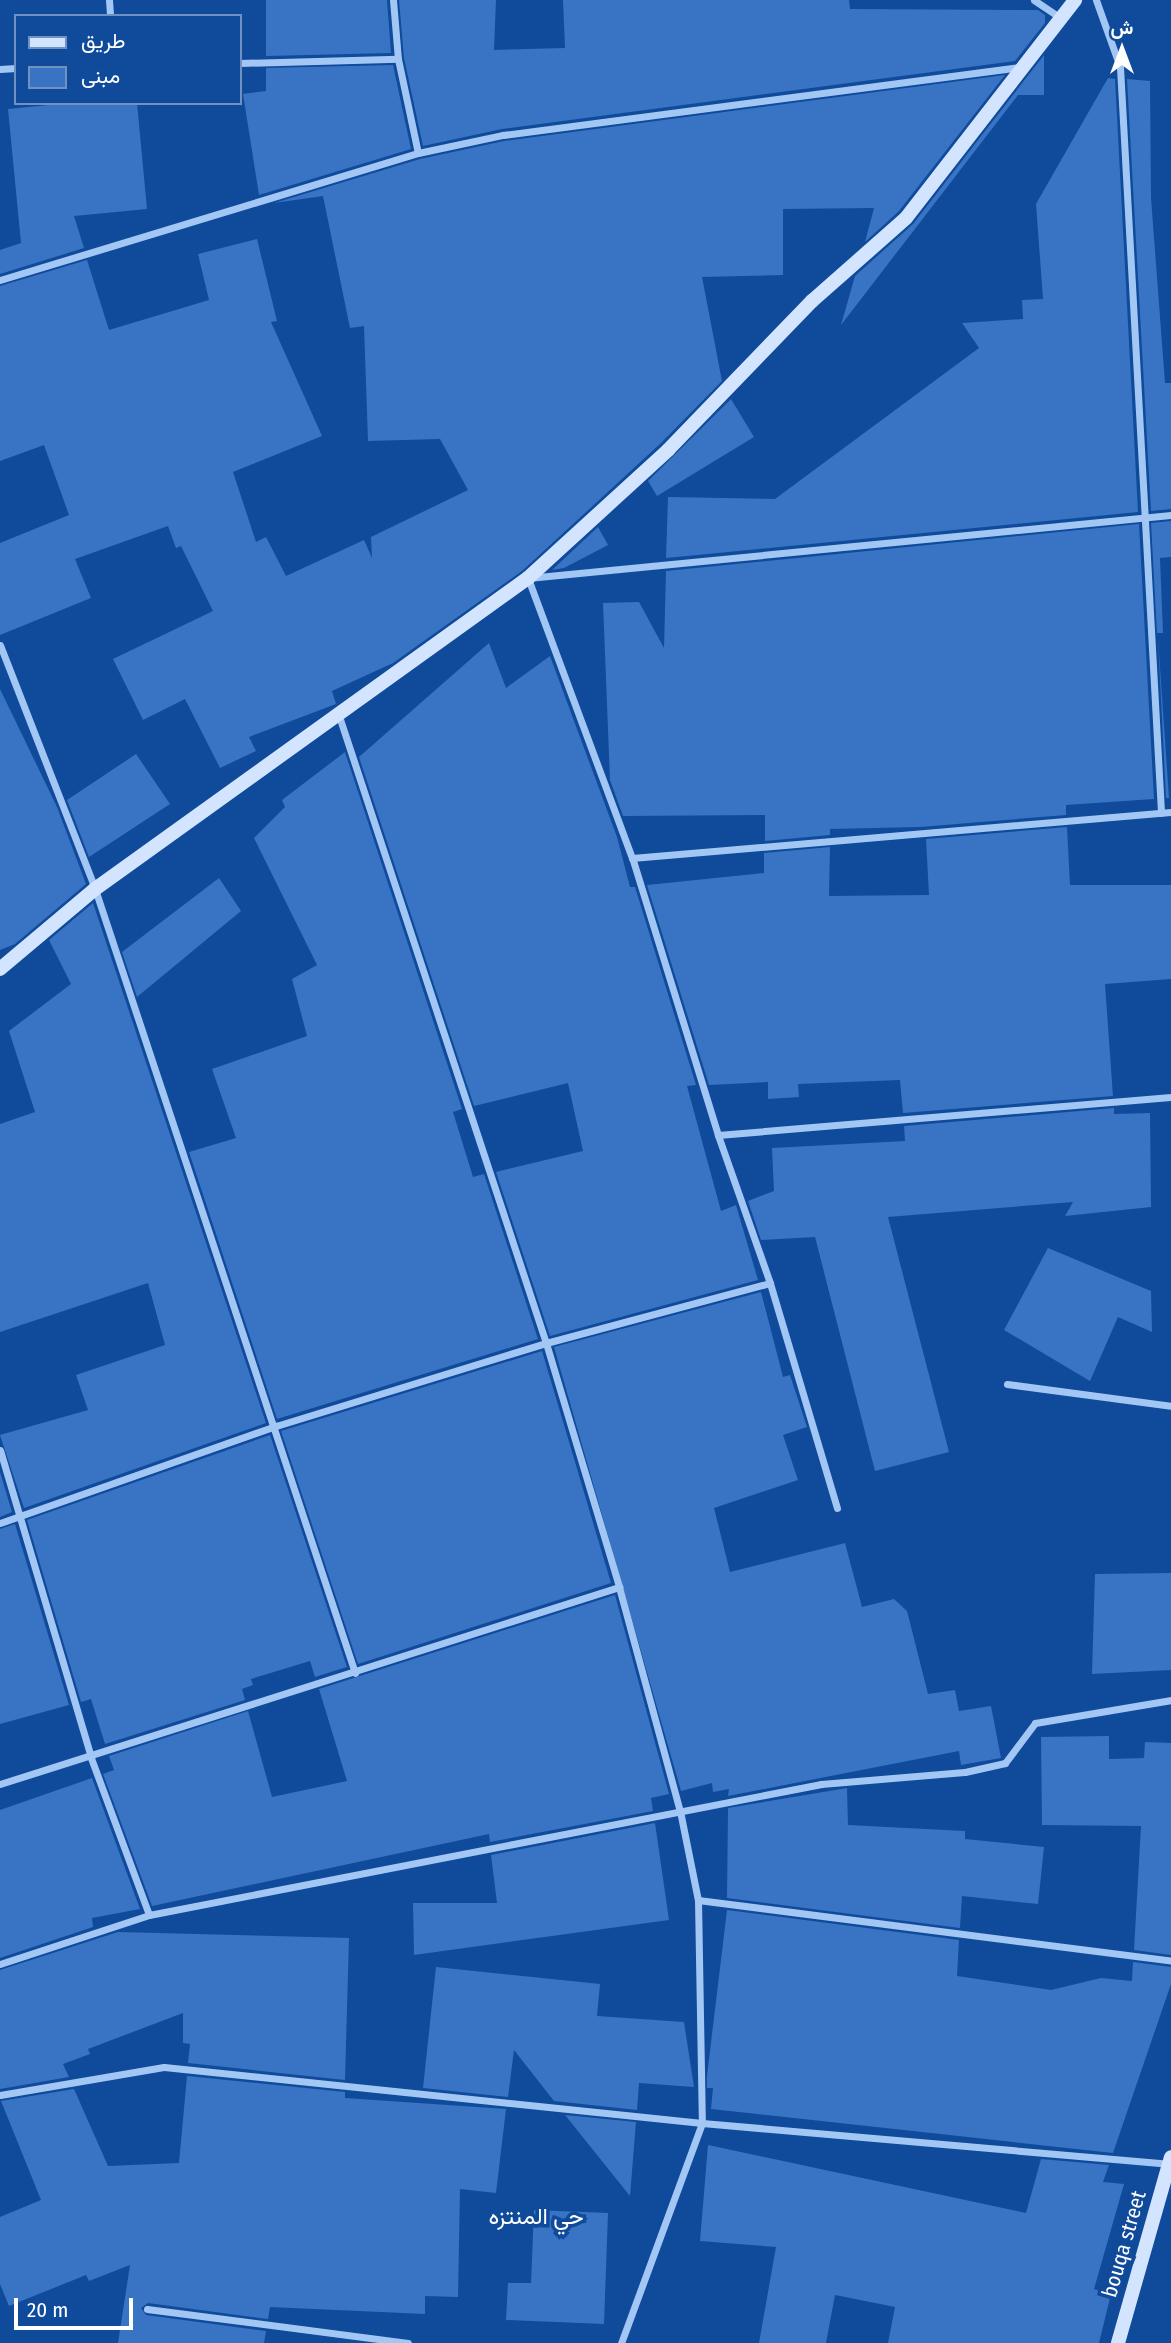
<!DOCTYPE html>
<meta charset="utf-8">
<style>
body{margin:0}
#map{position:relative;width:1171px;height:2343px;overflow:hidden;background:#104a9b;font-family:"Fira Sans Condensed",Vazirmatn,sans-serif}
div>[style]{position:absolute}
.building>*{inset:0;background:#3874c3}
.street>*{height:7px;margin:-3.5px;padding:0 3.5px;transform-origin:3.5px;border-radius:3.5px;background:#a3c7f5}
.secondary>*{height:14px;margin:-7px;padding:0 7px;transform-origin:7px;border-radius:7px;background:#d3e5fe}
span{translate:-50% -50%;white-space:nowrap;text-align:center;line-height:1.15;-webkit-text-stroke:7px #104a9b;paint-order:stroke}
.street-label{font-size:21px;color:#fff}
.neighbourhood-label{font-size:23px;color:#fff}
.legend{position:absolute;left:14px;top:14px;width:228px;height:91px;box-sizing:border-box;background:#104a9b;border:2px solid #7092c3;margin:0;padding:9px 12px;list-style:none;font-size:21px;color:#fff}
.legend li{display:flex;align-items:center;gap:14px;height:35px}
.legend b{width:35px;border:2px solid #7092c3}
.north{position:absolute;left:1087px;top:14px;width:70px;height:70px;-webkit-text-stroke:5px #104a9b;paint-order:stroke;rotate:0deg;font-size:19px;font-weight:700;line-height:28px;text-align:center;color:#fff}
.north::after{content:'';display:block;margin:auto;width:24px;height:32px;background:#fff;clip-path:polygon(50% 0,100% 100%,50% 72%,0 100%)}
.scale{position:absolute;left:14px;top:2298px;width:119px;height:32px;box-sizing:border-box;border:4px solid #fff;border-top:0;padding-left:9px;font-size:21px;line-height:24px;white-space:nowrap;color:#fff;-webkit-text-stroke:5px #104a9b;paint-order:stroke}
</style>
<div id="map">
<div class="building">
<div style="clip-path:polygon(266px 0,387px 0,391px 53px,266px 56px)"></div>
<div style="clip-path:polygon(399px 0,496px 0,494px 50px,565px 48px,563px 0,849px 0,850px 9px,1038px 10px,1045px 15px,1045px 23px,1015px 61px,502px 129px,423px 146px,404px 58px)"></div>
<div style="clip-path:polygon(1044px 55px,1044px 95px,1018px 95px,841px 325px,855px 276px,913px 224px)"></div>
<div style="clip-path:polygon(393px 65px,411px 149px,259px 195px,243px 94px,266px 91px,266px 68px)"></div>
<div style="clip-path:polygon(1005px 75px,899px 211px,865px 242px,874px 208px,783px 209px,783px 275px,702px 277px,722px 381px,661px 443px,522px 571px,393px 663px,332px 691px,336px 704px,249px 737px,256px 751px,220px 768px,185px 699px,143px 720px,113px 659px,213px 611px,181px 546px,176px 548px,168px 526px,75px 559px,91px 598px,0 635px,0 543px,69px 515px,44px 445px,0 461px,0 286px,87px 260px,109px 330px,209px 300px,198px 254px,257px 239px,277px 321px,271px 322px,322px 436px,233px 472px,256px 542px,266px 537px,286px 576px,364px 540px,372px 558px,371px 537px,468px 490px,440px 439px,368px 441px,364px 326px,350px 328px,323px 196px,274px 203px,420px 159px,504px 141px)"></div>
<div style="clip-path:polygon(1108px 78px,1115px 79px,1138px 512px,666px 558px,668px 497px,775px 499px,979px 348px,962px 323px,1023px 319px,1022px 300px,1043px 299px,1036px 204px)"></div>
<div style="clip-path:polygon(1127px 79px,1150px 81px,1151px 198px,1165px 383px,1171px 383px,1171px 509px,1151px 511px)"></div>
<div style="clip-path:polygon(70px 103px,137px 103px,147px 209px,74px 216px,84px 248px,0 274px,0 250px,21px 243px,8px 109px)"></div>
<div style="clip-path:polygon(731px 399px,754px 437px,657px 496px,648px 481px)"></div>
<div style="clip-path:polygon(1171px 521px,1171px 557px,1160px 558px,1163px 633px,1157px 633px,1151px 523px)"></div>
<div style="clip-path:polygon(1139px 524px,1154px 799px,1066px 805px,1066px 815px,920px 827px,830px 829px,830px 835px,765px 841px,765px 815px,623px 816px,610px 780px,603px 603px,639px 602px,664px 648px,666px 571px)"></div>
<div style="clip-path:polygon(598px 527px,608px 545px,564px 568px,552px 570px)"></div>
<div style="clip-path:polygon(1158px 639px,1169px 798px,1166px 798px)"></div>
<div style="clip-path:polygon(489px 643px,506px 688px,550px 656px,617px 837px,630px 887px,635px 887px,696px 1085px,687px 1086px,721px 1211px,736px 1205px,758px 1280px,550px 1336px,496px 1172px,583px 1151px,568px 1083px,474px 1106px,359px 757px)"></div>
<div style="clip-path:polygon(0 689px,57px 807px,86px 884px,15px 944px,0 950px)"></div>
<div style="clip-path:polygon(345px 752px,462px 1109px,453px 1112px,473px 1177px,484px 1174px,538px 1339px,277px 1419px,189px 1152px,236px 1138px,212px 1069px,307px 1036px,292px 979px,317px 965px,254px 838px,285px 807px,282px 800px)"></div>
<div style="clip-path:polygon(136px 754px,170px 804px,89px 857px,67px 800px)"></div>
<div style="clip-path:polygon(1067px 827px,1070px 885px,1171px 885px,1171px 979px,1105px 984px,1113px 1096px,903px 1113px,900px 1080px,798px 1084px,799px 1097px,768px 1099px,768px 1082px,709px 1085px,647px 885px,764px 873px,764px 853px,830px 847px,829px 896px,929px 895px,926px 839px)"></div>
<div style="clip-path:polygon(219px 878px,241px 911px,137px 997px,122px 952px)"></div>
<div style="clip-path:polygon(93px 903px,266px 1423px,24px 1508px,0 1435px,88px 1410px,76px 1375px,165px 1345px,148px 1283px,0 1332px,0 1124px,35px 1112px,9px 1031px,71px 984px,49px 940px)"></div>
<div style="clip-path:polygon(1114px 1108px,1114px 1114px,1150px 1113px,1151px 1207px,1065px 1216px,1073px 1202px,888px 1217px,949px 1452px,875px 1471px,815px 1237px,761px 1240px,748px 1201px,774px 1191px,772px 1148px,905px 1141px,904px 1126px)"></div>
<div style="clip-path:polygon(1048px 1248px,1151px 1291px,1152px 1332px,1118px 1317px,1090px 1381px,1004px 1330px)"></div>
<div style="clip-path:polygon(761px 1292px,783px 1377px,790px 1375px,807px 1427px,783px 1435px,798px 1480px,714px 1508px,730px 1572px,845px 1543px,862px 1607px,894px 1599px,907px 1611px,928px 1694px,955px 1690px,959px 1711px,991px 1706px,1001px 1758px,961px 1765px,959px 1751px,728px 1796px,729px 1789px,713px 1792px,712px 1783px,681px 1791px,554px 1347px)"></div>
<div style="clip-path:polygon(542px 1351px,611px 1583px,358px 1664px,281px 1431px)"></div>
<div style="clip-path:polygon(270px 1435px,347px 1667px,315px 1677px,310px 1661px,251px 1679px,253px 1685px,242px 1689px,245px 1700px,105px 1744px,91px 1699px,81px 1702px,27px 1520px)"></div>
<div style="clip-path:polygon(0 1472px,12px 1512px,0 1517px)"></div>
<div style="clip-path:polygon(15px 1524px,69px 1705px,0 1724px,0 1529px)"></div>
<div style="clip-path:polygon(1171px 1573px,1171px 1670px,1092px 1674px,1095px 1574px)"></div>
<div style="clip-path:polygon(615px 1595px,669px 1794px,651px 1798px,653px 1811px,490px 1842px,489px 1834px,152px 1906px,103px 1774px,114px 1770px,109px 1756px,248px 1711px,272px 1797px,347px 1781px,319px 1689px)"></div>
<div style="clip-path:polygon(1109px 1736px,1109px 1759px,1144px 1758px,1145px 1742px,1171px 1743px,1171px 1955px,1134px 1950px,1141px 1826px,1042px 1825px,1041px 1737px)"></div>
<div style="clip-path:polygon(92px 1778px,140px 1909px,92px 1918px,93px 1927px,0 1958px,0 1810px)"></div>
<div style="clip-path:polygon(847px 1788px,848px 1825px,965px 1831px,965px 1839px,1044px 1847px,1038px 1904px,962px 1896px,960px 1928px,727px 1898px,728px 1808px)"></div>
<div style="clip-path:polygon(655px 1823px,669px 1920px,414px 1955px,413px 1903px,497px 1903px,491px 1855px)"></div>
<div style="clip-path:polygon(727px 1910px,959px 1940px,957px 1976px,1051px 1990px,1101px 1978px,1132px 1981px,1133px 1962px,1171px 1967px,1171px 1984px,1113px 2153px,711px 2109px,713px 2088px,707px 2088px,707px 2076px)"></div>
<div style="clip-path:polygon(118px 1932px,349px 1938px,345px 2080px,188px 2063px,190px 2044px,183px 2043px,183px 2013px,88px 2049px,90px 2054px,63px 2064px,69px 2077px,0 2089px,0 1970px)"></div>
<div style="clip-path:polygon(436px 1967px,600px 1984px,597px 2016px,684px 2022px,694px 2087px,639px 2083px,637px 2110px,554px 2101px,514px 2050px,508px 2097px,423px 2088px)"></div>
<div style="clip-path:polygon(187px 2076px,345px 2092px,345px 2098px,506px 2109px,496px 2193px,460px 2189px,458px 2297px,425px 2296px,425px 2314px,270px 2307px,268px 2319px,148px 2303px,141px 2308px,146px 2315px,266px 2331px,264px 2343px,118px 2343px,130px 2265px,89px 2281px,86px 2275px,9px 2306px,0 2284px,0 2217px,41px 2200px,1px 2101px,74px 2089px,108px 2166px,179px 2163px)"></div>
<div style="clip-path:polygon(565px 2115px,636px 2122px,630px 2196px)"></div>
<div style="clip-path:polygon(708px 2145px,1026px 2213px,1041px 2159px,1109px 2165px,1103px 2182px,1124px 2184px,1094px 2289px,1111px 2294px,1099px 2343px,888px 2343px,895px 2307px,835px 2295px,826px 2343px,759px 2343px,776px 2247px,700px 2241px)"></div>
<div style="clip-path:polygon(534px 2210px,608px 2213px,604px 2324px,506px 2320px,508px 2283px,531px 2283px)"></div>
</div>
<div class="street">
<div style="left:109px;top:0;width:16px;rotate:86deg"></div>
<div style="left:393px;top:0;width:59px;rotate:85.2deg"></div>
<div style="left:1034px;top:0;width:32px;rotate:34deg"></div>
<div style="left:1096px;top:0;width:71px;rotate:70.3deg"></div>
<div style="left:1120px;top:67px;width:747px;rotate:86.85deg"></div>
<div style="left:240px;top:63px;width:158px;rotate:-1.5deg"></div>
<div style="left:398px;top:59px;width:96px;rotate:78deg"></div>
<div style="left:0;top:69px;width:16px;rotate:-4deg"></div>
<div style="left:0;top:280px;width:437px;rotate:-16.9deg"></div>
<div style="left:418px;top:153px;width:87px;rotate:-12deg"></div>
<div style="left:503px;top:135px;width:521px;rotate:-7.49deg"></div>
<div style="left:0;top:645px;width:262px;rotate:68.7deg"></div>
<div style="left:95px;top:889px;width:826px;rotate:71.65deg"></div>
<div style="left:339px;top:716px;width:660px;rotate:71.73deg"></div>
<div style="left:546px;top:1343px;width:255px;rotate:73.3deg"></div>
<div style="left:619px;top:1587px;width:232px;rotate:74.8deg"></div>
<div style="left:680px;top:1811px;width:91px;rotate:78.6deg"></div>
<div style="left:698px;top:1900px;width:223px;rotate:89deg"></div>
<div style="left:702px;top:2123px;width:234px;rotate:110.2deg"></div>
<div style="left:632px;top:858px;width:541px;rotate:-4.88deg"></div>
<div style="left:718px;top:1135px;width:455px;rotate:-4.8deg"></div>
<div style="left:1007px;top:1384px;width:165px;rotate:7.6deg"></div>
<div style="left:0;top:1450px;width:321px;rotate:73.5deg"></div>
<div style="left:91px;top:1758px;width:167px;rotate:69.7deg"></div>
<div style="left:837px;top:1508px;width:235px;rotate:-106.6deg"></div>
<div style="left:770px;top:1283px;width:157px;rotate:-109.4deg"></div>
<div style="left:718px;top:1135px;width:290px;rotate:-107.2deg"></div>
<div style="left:632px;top:858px;width:299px;rotate:-110.4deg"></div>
<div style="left:528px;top:578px;width:646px;rotate:-5.6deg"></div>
<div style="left:0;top:1523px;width:293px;rotate:-19.4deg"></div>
<div style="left:276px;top:1426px;width:282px;rotate:-17.1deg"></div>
<div style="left:546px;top:1343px;width:232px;rotate:-15deg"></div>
<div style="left:0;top:1784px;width:650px;rotate:-17.65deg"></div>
<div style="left:698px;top:1900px;width:477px;rotate:7.3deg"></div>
<div style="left:0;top:1964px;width:157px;rotate:-18.2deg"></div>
<div style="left:149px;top:1915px;width:685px;rotate:-11.03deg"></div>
<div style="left:821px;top:1784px;width:144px;rotate:-4.8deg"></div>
<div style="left:965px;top:1772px;width:41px;rotate:-12.7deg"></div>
<div style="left:1005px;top:1763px;width:50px;rotate:-53.1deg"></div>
<div style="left:1035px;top:1723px;width:138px;rotate:-9.6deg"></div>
<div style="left:0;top:2095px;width:166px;rotate:-9.7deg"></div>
<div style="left:164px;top:2067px;width:541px;rotate:5.94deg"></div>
<div style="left:702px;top:2123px;width:468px;rotate:5deg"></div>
<div style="left:147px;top:2309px;width:263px;rotate:7.4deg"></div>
</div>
<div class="secondary">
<div style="left:0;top:969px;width:124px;rotate:-40.1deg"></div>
<div style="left:95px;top:889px;width:533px;rotate:-35.69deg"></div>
<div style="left:528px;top:578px;width:190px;rotate:-42.4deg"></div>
<div style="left:668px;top:450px;width:207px;rotate:-46deg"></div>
<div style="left:812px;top:301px;width:125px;rotate:-41.4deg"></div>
<div style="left:906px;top:218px;width:276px;rotate:-52.2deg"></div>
<div style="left:1118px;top:2343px;width:193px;rotate:-74.1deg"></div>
</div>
<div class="street-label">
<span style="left:1124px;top:2244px;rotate:-74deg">bouqa street</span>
</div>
<div class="neighbourhood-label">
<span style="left:536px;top:2216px">حي المنتزه</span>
</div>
<ul class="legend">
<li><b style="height:9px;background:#d3e5fe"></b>طريق</li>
<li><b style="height:19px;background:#3874c3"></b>مبنى</li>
</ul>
<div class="north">ش</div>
<div class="scale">20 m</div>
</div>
